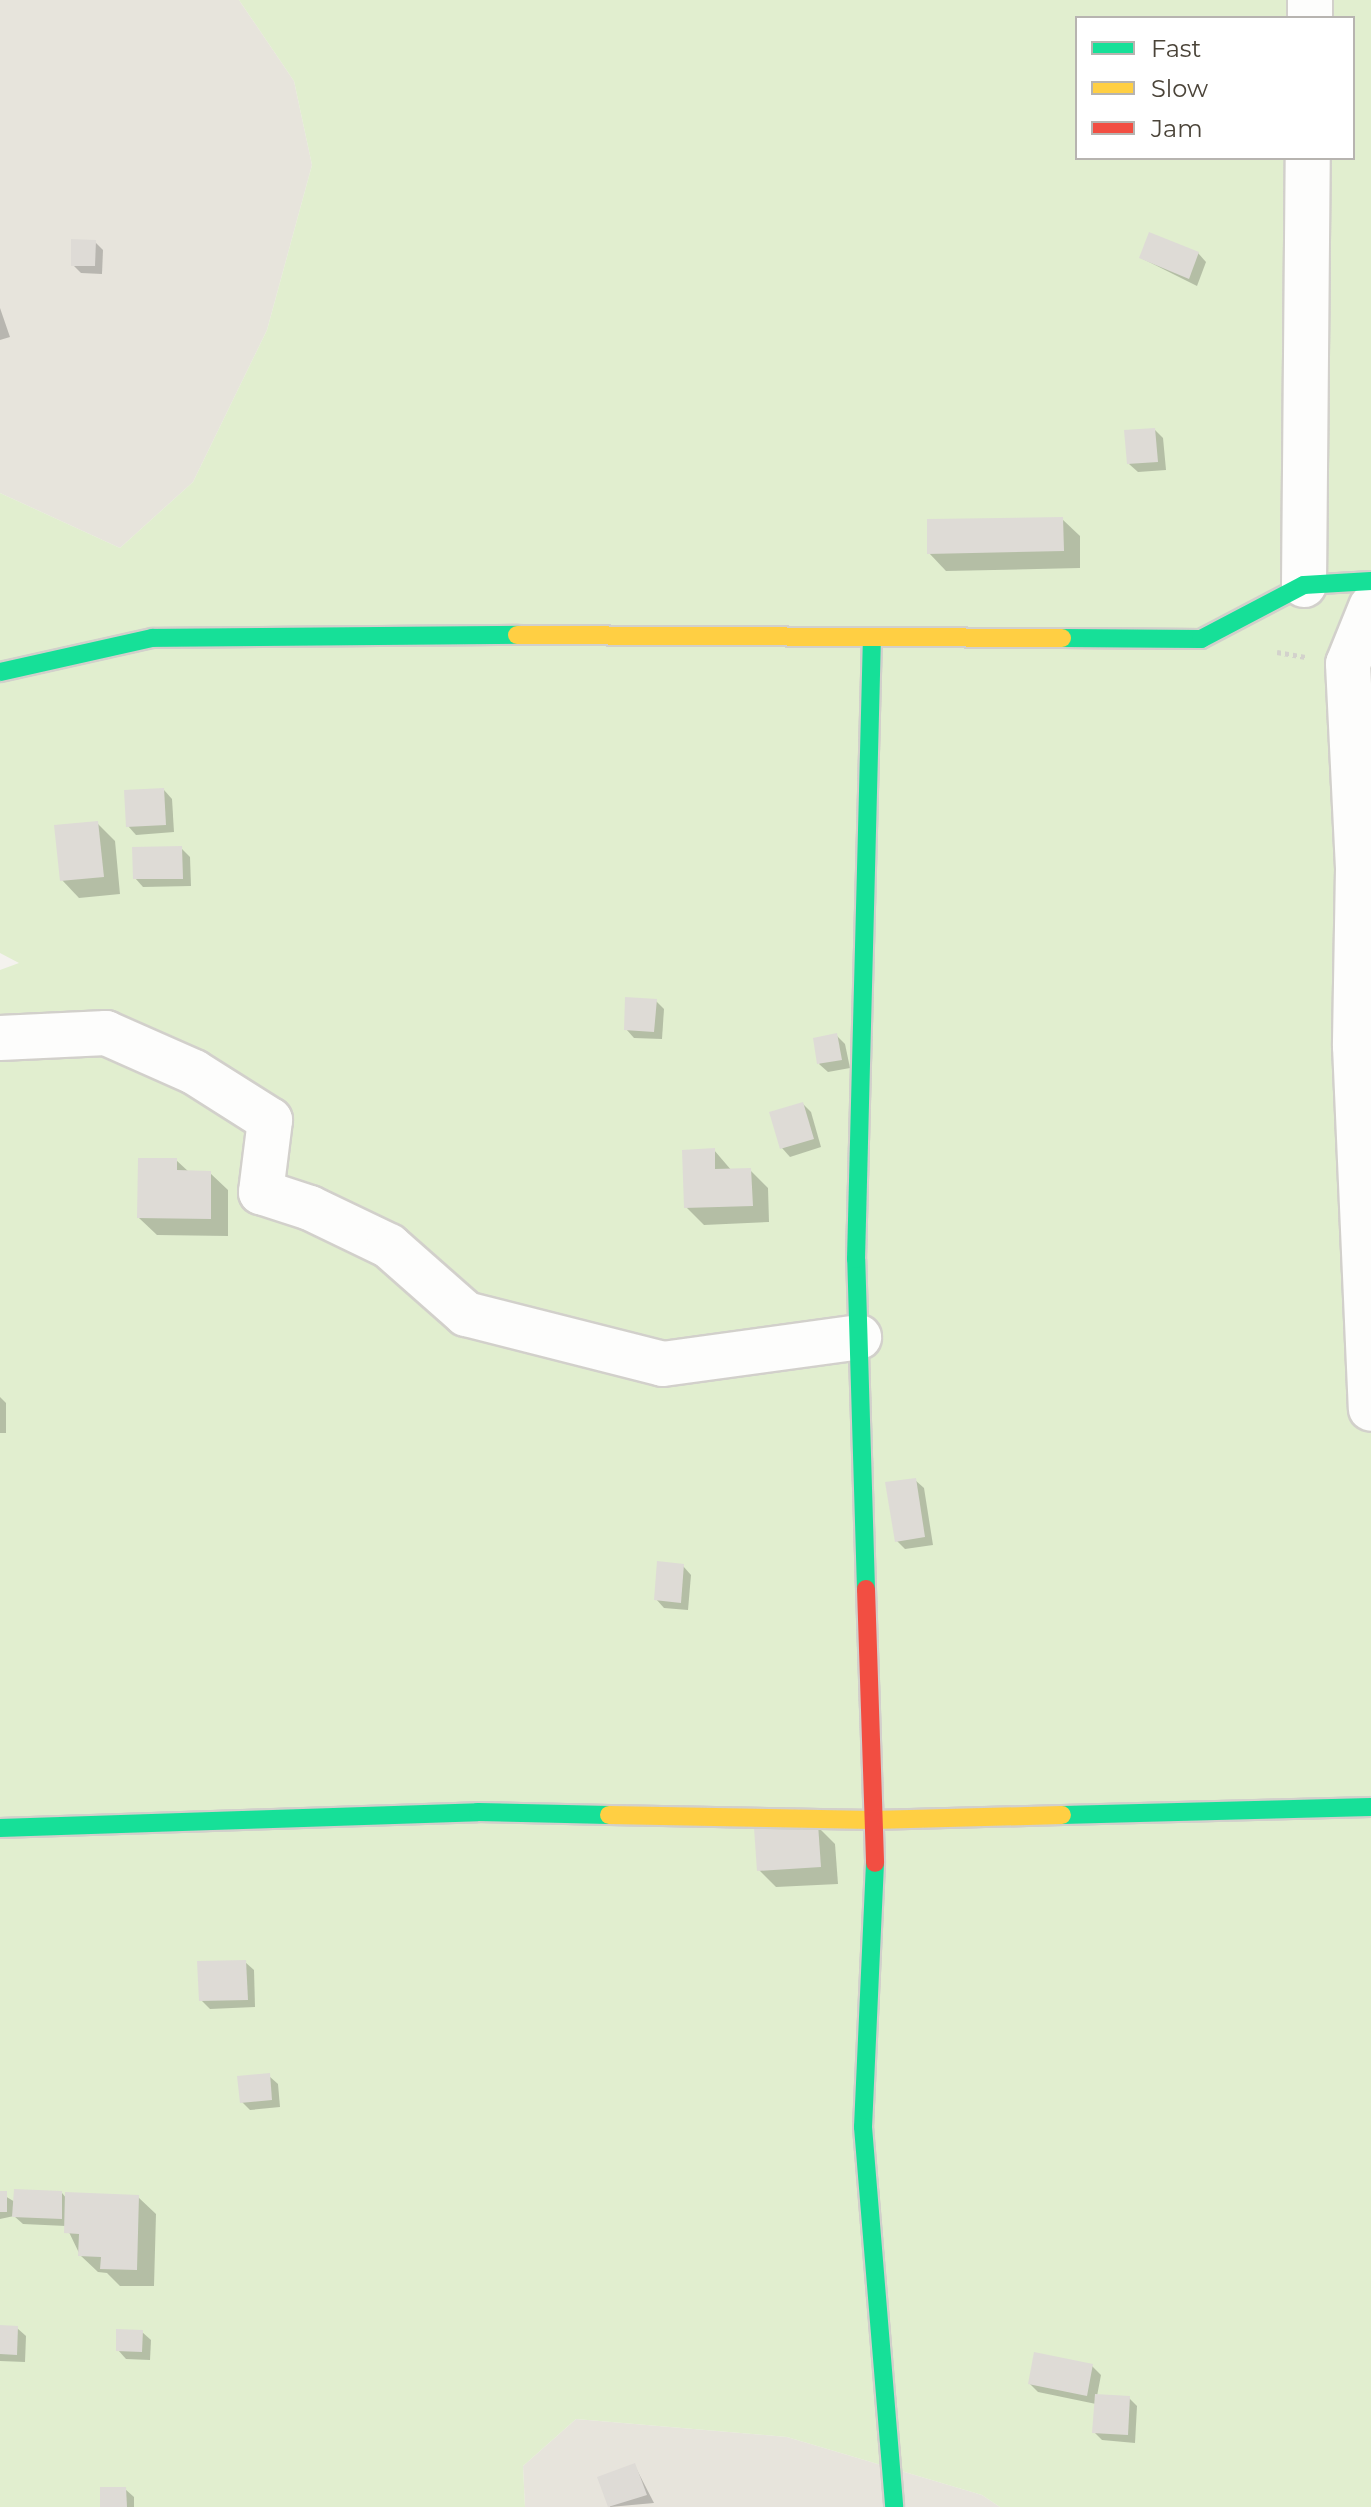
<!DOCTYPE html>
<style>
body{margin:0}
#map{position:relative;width:1371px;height:2507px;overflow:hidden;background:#f4f2ee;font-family:Montserrat,sans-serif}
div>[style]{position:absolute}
.residential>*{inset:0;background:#e7e4dc}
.green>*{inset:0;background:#e1eecf}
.shadow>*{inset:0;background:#0003}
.building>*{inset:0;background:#dedbd6}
.path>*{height:5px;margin-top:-2.5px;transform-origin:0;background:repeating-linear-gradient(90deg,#d3d2cc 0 4px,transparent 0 8px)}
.roads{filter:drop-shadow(2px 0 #d2d0cb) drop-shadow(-2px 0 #d2d0cb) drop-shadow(0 2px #d2d0cb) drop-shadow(0 -2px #d2d0cb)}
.street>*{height:44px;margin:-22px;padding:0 22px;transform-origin:22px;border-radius:22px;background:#fdfdfc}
.fast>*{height:18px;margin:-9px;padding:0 9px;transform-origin:9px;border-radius:9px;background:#16e098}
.slow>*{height:18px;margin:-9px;padding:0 9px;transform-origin:9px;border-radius:9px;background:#ffcf43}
.jam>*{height:18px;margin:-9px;padding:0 9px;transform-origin:9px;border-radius:9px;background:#f24e42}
span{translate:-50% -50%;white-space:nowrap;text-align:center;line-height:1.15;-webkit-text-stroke:8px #fff;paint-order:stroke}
.legend{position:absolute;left:1075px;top:16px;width:280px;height:144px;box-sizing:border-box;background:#fff;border:2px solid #b7b4b0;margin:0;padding:10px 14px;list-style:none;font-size:24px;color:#4b4439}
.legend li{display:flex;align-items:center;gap:16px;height:40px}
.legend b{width:40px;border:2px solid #b7b4b0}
</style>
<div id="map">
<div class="residential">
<div style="clip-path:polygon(0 0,239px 0,294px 81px,312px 165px,267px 330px,193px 482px,120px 548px,0 493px)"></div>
<div style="clip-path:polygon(576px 2419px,787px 2437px,982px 2495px,1000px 2507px,525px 2507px,523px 2466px)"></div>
</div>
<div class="green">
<div style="clip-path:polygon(evenodd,239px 0,1371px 0,1371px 2507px,1000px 2507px,982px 2495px,787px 2437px,576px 2419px,523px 2466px,525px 2507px,0 2507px,0 970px,19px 963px,0 953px,0 493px,120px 548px,193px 482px,267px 330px,312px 165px,294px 81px,239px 0,1077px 18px,1353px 18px,1353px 158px,1077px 158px,1077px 18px)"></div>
</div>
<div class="shadow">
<div style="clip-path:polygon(95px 242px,103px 250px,102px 274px,81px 273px,73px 265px)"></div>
<div style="clip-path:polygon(1198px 253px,1206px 262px,1197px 286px,1141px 258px)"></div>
<div style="clip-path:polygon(0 308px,10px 337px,0 340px)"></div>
<div style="clip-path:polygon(1155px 430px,1163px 438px,1166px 470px,1138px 472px,1129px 464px)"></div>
<div style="clip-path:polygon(1062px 519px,1080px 536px,1080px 568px,946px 571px,929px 553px)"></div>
<div style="clip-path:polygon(164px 790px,172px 799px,174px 832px,136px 835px,128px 826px)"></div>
<div style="clip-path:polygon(97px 823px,115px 841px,120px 894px,79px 898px,62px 880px)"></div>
<div style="clip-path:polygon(181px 848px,190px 857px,191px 886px,143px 887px,135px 878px)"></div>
<div style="clip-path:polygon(656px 1001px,664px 1009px,662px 1039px,634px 1038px,626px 1029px)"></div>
<div style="clip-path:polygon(836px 1035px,845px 1044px,850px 1068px,828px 1072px,819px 1064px)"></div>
<div style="clip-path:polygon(803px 1104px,811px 1112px,821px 1147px,790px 1157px,782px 1148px)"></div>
<div style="clip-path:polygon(714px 1150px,732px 1171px,750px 1170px,768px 1188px,769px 1222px,704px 1225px,686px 1207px)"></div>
<div style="clip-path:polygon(176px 1160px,189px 1172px,210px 1173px,228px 1190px,228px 1236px,157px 1235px,139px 1218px)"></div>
<div style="clip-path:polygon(0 1397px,6px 1403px,6px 1433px,0 1433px)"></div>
<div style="clip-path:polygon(915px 1480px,924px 1488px,933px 1545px,905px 1549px,897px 1541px)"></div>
<div style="clip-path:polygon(683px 1566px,691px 1575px,688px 1610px,664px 1608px,656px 1599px)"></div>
<div style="clip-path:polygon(817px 1826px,835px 1844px,838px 1884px,776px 1887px,759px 1870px)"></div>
<div style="clip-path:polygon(245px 1962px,254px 1970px,255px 2007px,210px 2009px,201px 2000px)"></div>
<div style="clip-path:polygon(269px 2076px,278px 2084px,280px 2107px,250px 2110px,242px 2102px)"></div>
<div style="clip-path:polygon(0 2193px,15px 2202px,62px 2193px,67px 2199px,138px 2197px,156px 2214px,154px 2286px,120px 2286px,107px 2273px,98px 2272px,80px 2255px,66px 2226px,23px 2224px,14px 2216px,0 2219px)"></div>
<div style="clip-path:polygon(0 2327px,17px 2328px,26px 2336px,25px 2362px,0 2361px)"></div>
<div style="clip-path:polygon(142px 2332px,151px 2340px,150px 2360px,126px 2359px,118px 2350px)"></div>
<div style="clip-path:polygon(1092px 2366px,1101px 2375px,1097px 2396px,1129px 2398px,1137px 2406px,1135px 2443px,1102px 2440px,1094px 2432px,1096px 2404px,1038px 2392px,1030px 2384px)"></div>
<div style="clip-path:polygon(635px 2466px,654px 2503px,610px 2507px,600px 2479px)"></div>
<div style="clip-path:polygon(125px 2489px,134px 2497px,134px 2507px,102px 2507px)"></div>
</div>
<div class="building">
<div style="clip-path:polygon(1149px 232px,1199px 252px,1189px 279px,1139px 258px)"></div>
<div style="clip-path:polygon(71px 239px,96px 240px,95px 266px,71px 266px)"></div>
<div style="clip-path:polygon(1155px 428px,1158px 462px,1127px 464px,1124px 430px)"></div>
<div style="clip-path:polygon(1063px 517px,1064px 551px,927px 554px,927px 519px)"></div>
<div style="clip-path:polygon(164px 788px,166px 825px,126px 827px,124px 790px)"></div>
<div style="clip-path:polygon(98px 821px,104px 877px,60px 881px,54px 825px)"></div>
<div style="clip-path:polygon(182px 846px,183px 879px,133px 879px,132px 847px)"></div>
<div style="clip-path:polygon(625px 997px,657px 999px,654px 1032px,624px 1030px)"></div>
<div style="clip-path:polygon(837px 1033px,842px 1060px,817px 1064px,813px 1038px)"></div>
<div style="clip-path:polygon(803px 1102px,814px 1139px,780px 1149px,769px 1112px)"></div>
<div style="clip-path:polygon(715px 1148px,715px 1169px,751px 1168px,753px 1206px,684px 1208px,682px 1150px)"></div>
<div style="clip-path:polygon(138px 1158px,177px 1158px,177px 1170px,211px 1171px,211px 1219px,137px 1218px)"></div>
<div style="clip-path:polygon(916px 1478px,925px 1537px,895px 1542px,885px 1482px)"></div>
<div style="clip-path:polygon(657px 1561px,684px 1564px,681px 1603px,654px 1600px)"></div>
<div style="clip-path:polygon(818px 1824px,821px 1867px,757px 1871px,754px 1828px)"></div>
<div style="clip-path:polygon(246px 1960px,248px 2000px,199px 2001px,197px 1961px)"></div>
<div style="clip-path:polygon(270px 2073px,272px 2100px,240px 2103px,237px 2076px)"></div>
<div style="clip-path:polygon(14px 2189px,62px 2191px,62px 2219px,12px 2217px)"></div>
<div style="clip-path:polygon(0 2191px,7px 2191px,7px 2212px,0 2212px)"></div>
<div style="clip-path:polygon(65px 2192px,139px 2195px,137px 2270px,100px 2269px,101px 2257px,78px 2256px,79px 2234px,64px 2233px)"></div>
<div style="clip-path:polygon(0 2325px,18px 2326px,17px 2355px,0 2354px)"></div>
<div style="clip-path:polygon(116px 2329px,143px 2330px,142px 2352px,116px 2351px)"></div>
<div style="clip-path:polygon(1034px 2352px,1093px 2364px,1087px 2396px,1028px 2384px)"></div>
<div style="clip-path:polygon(1095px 2394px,1130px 2396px,1128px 2435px,1092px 2433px)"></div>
<div style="clip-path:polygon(635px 2463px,647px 2495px,608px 2507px,597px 2477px)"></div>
<div style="clip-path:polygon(100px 2487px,126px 2487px,127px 2507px,100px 2507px)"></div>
</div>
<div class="path">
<div style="left:1277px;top:652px;width:29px;rotate:10deg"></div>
</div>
<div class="roads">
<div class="street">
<div style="left:1310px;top:18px;width:18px;rotate:-90deg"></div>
<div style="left:1304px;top:585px;width:427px;rotate:-89.5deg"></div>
<div style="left:1371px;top:607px;width:61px;rotate:112deg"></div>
<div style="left:1348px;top:664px;width:205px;rotate:87.2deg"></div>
<div style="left:1358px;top:869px;width:177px;rotate:91deg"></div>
<div style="left:1355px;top:1046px;width:363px;rotate:87.5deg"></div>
<div style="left:0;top:1038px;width:106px;rotate:-2.7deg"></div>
<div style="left:106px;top:1033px;width:96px;rotate:23.9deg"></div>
<div style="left:194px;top:1072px;width:90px;rotate:32.3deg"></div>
<div style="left:270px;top:1120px;width:73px;rotate:97.1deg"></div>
<div style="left:261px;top:1192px;width:52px;rotate:18.1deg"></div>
<div style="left:310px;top:1208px;width:88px;rotate:25.7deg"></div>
<div style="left:389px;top:1246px;width:103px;rotate:41.4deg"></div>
<div style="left:466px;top:1314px;width:203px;rotate:14.2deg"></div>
<div style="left:663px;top:1364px;width:198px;rotate:-7.8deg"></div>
</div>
<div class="fast">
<div style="left:1062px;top:638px;width:139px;rotate:0.4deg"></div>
<div style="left:1201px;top:639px;width:116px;rotate:-27.7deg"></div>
<div style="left:1304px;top:585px;width:67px;rotate:-3.4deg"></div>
<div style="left:0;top:672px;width:156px;rotate:-12.6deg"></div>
<div style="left:152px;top:638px;width:365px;rotate:-0.5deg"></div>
<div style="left:866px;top:1589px;width:330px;rotate:-91.7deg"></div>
<div style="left:856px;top:1259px;width:622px;rotate:-88.53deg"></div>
<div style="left:1062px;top:1815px;width:309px;rotate:-1.5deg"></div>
<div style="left:0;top:1828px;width:478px;rotate:-1.9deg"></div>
<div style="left:478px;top:1812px;width:131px;rotate:1.3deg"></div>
<div style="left:875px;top:1863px;width:264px;rotate:92.6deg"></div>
<div style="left:863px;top:2127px;width:381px;rotate:85.3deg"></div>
</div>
<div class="slow">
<div style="left:517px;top:635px;width:545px;rotate:0.32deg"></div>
<div style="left:609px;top:1815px;width:264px;rotate:1.1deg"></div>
<div style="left:873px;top:1820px;width:189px;rotate:-1.5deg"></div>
</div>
<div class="jam">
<div style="left:866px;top:1589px;width:274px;rotate:88.1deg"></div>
</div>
</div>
<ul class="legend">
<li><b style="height:10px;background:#16e098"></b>Fast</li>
<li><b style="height:10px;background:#ffcf43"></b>Slow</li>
<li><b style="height:10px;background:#f24e42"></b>Jam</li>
</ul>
</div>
